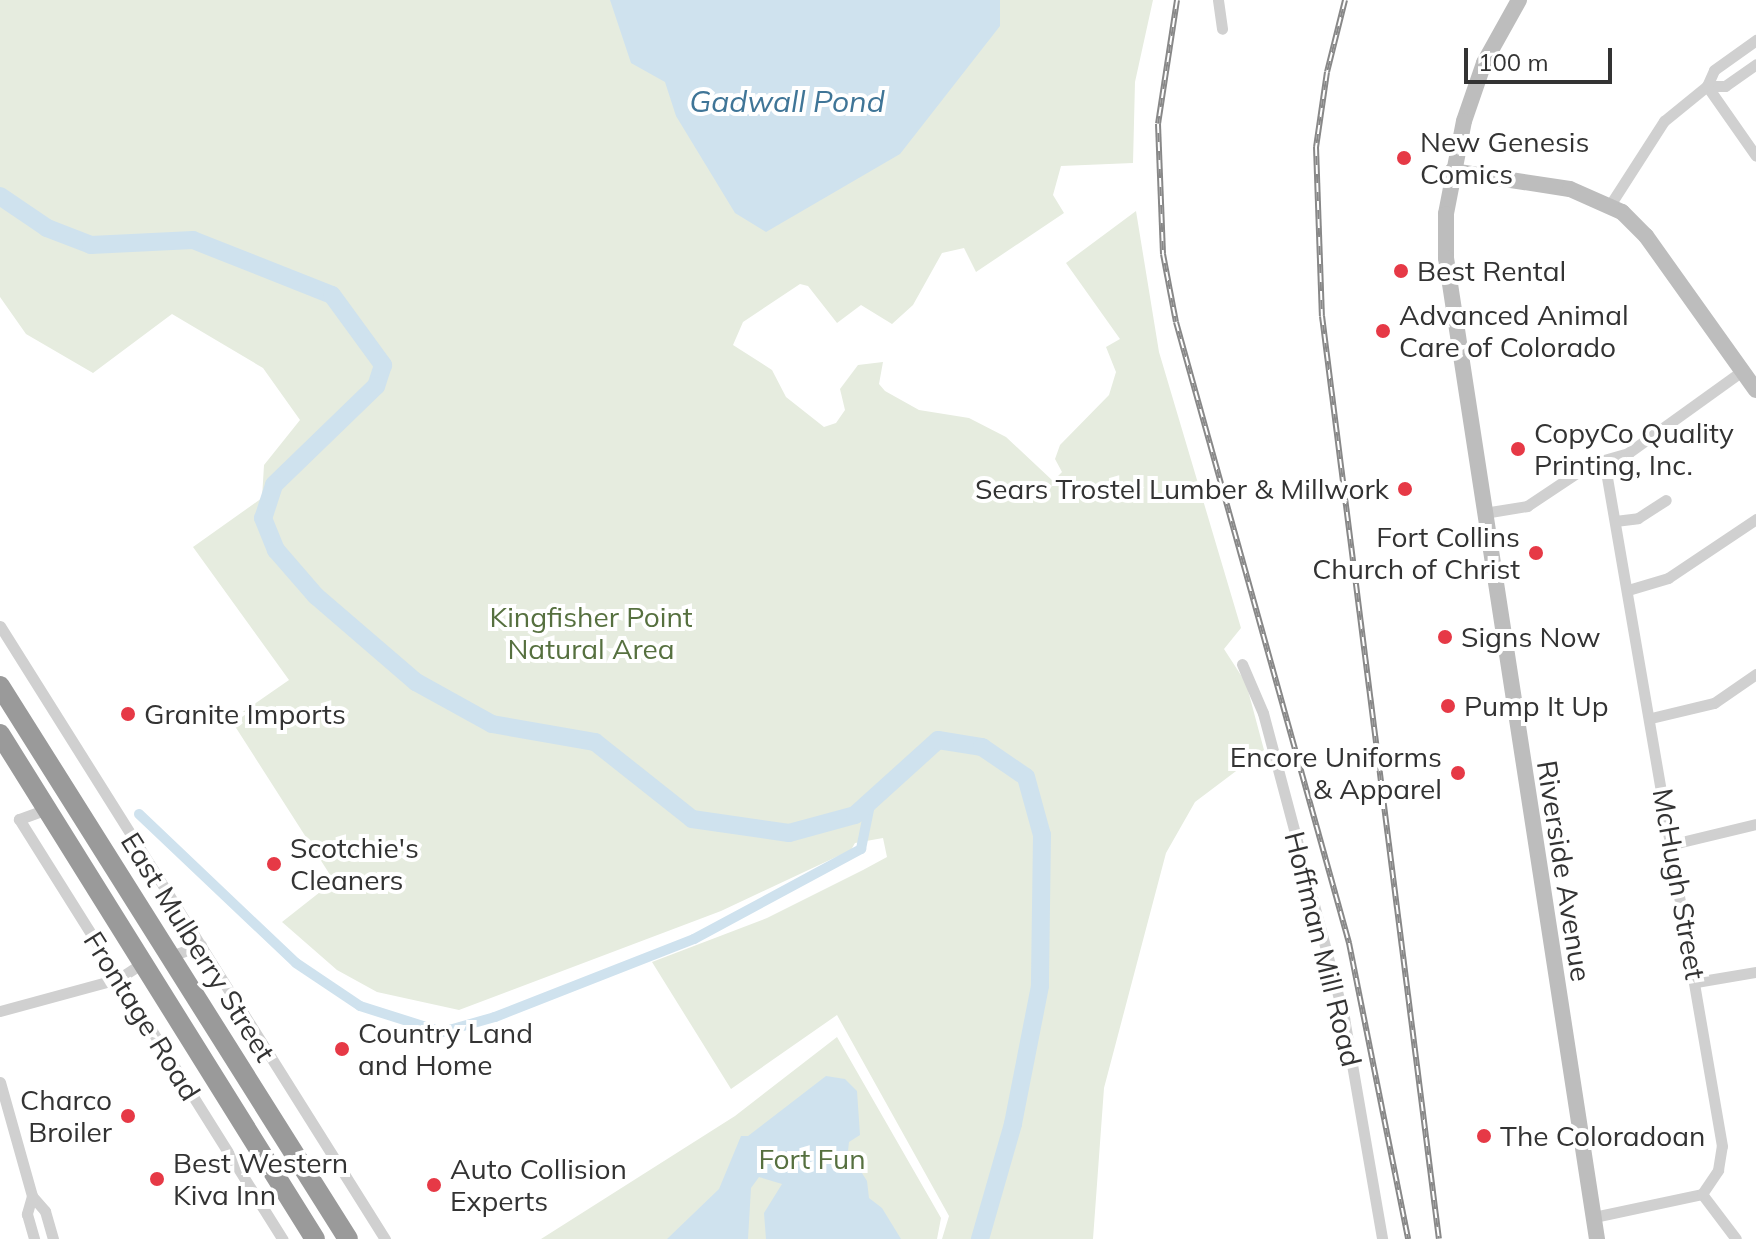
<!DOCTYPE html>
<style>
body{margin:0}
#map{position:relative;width:1756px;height:1239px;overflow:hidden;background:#fff;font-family:Mulish,sans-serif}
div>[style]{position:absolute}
.green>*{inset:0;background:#e6ecdf}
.water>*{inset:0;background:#cfe2ee}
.canal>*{height:10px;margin:-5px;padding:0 5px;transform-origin:5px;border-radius:5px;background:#cfe2ee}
.river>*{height:18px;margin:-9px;padding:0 9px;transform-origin:9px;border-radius:9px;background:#cfe2ee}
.street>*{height:11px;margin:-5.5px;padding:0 5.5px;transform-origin:5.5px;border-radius:5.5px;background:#d0d0d0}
.secondary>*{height:16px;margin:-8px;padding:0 8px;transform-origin:8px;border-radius:8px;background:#bdbdbd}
.highway>*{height:20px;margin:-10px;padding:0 10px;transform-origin:10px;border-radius:10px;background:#9a9a9a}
.rail>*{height:6px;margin-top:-3px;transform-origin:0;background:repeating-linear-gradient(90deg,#fff 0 9px,#888 0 18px);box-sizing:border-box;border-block:2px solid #888}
.dots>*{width:22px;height:22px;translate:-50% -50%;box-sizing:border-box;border:4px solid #fff;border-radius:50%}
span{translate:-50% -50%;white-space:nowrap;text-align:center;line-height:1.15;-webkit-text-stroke:8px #fff;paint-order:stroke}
.poi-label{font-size:28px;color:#333}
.left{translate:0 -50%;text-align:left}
.right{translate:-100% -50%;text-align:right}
.park-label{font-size:28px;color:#56703f}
.street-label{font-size:28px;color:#333}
.water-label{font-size:30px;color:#3f7597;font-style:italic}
.scale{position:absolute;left:1464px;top:48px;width:148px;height:36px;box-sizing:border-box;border:4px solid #333;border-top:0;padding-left:10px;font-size:24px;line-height:28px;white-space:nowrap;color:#333;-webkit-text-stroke:6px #fff;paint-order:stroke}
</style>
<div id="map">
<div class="green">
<div style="clip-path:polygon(0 0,1153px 0,1135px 82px,1133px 163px,1061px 166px,1053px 195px,1064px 213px,976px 272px,964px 248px,942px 253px,913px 305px,892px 324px,861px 305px,837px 323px,808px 286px,800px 284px,743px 322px,733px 345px,772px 370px,786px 397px,824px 427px,836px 423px,845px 410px,840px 389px,858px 365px,883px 362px,879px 384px,885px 391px,919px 410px,969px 418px,1006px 437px,1053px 481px,1062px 472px,1055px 459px,1060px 445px,1109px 395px,1116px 372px,1106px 347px,1120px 339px,1066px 263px,1136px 211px,1159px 352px,1241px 628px,1224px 649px,1246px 683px,1264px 750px,1195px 802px,1166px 853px,1104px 1088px,1093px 1239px,942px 1239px,949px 1216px,837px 1015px,731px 1089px,652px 962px,767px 918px,863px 870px,887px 857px,883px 838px,855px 843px,851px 850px,721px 911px,459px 1010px,377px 992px,337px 970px,282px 922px,334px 881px,231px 720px,289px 680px,193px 547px,262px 498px,264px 465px,300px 420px,263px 368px,172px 314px,93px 373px,26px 334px,0 297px)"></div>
<div style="clip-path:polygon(837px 1037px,941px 1218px,937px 1239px,541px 1239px,735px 1116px)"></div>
</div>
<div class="water">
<div style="clip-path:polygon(610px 0,1000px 0,1000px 26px,900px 154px,766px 232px,735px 213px,676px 116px,665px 82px,631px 63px)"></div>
<div style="clip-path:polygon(826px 1076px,845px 1079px,857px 1091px,860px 1135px,849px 1142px,848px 1151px,867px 1181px,869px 1198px,882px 1208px,901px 1239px,766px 1239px,764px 1213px,782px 1184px,759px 1177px,751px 1188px,748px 1239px,667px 1239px,719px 1189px,741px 1136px,748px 1136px)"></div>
</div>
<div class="canal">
<div style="left:139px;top:814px;width:216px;rotate:43.5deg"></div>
<div style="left:296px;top:963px;width:77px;rotate:33.9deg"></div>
<div style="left:360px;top:1006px;width:86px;rotate:17.6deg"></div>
<div style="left:442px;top:1032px;width:55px;rotate:-15.8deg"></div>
<div style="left:495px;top:1017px;width:214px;rotate:-21.4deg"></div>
<div style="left:694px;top:939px;width:190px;rotate:-28.3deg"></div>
<div style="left:861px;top:849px;width:50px;rotate:-78.5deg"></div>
</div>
<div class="river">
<div style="left:0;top:196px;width:57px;rotate:34.2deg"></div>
<div style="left:47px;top:228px;width:47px;rotate:21.1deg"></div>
<div style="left:91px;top:245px;width:102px;rotate:-2.8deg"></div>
<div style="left:193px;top:240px;width:149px;rotate:21.6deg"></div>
<div style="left:332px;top:295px;width:87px;rotate:53.9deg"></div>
<div style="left:383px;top:365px;width:22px;rotate:108deg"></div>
<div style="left:376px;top:386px;width:142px;rotate:135.9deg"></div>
<div style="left:274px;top:485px;width:35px;rotate:108deg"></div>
<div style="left:263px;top:518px;width:35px;rotate:68deg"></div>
<div style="left:276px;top:550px;width:61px;rotate:49deg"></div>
<div style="left:316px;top:596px;width:132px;rotate:40.7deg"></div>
<div style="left:416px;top:682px;width:87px;rotate:28.9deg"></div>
<div style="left:492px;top:724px;width:105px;rotate:9.9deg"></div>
<div style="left:595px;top:742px;width:124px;rotate:38.4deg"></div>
<div style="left:692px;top:819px;width:98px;rotate:8.2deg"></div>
<div style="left:789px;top:833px;width:68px;rotate:-15.3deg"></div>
<div style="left:855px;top:815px;width:112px;rotate:-42.1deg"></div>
<div style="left:938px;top:740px;width:45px;rotate:9deg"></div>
<div style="left:982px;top:747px;width:53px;rotate:34.3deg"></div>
<div style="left:1026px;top:777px;width:60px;rotate:74.6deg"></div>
<div style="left:1042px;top:835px;width:151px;rotate:90.8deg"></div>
<div style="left:1040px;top:986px;width:141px;rotate:101.1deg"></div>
<div style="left:1013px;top:1124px;width:120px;rotate:106deg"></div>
</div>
<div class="street">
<div style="left:1218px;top:0;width:29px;rotate:82deg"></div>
<div style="left:1707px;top:86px;width:85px;rotate:55deg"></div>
<div style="left:1707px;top:86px;width:18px"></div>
<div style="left:1725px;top:86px;width:38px;rotate:-35deg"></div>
<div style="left:1610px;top:205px;width:100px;rotate:-57.3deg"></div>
<div style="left:1664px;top:121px;width:55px;rotate:-39.1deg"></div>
<div style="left:1707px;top:86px;width:17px;rotate:-66deg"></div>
<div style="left:1714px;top:70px;width:52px;rotate:-35.5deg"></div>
<div style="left:1484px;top:513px;width:44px;rotate:-9.2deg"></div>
<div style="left:1527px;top:506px;width:76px;rotate:-33.7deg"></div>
<div style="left:1590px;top:464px;width:40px;rotate:-16deg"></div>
<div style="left:1628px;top:453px;width:140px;rotate:-35.7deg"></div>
<div style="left:1615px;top:521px;width:23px;rotate:-7deg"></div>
<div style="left:1638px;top:518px;width:33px;rotate:-33deg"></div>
<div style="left:1628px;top:590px;width:42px;rotate:-16.7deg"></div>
<div style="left:1668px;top:578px;width:106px;rotate:-33.8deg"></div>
<div style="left:0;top:626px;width:724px;rotate:57.87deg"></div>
<div style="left:1242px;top:664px;width:53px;rotate:66.8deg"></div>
<div style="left:1263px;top:713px;width:316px;rotate:75.1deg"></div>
<div style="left:1344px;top:1018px;width:224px;rotate:80.2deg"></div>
<div style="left:1651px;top:718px;width:65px;rotate:-13.4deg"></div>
<div style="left:1714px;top:703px;width:51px;rotate:-34.6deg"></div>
<div style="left:47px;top:809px;width:30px;rotate:160deg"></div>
<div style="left:19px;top:819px;width:496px;rotate:57.9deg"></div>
<div style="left:1673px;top:844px;width:85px;rotate:-13.5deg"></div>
<div style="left:171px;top:956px;width:32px;rotate:-20deg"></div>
<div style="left:1696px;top:982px;width:61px;rotate:-9.5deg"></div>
<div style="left:0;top:1011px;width:122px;rotate:-15.2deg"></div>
<div style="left:118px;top:979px;width:30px;rotate:-33deg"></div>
<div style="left:0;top:1082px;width:118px;rotate:74.3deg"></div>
<div style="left:32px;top:1196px;width:20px;rotate:49deg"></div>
<div style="left:45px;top:1211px;width:29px;rotate:74deg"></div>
<div style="left:1702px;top:1194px;width:56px;rotate:52.9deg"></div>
<div style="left:32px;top:1196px;width:19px;rotate:106deg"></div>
<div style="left:27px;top:1214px;width:26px;rotate:74deg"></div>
<div style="left:1594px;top:1217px;width:110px;rotate:-12deg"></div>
<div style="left:1702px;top:1194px;width:29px;rotate:-56deg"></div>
<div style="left:1718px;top:1170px;width:24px;rotate:-81deg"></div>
<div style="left:1722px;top:1146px;width:696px;rotate:-99.76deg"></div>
</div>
<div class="secondary">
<div style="left:1519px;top:0;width:72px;rotate:119.1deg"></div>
<div style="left:1484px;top:63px;width:61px;rotate:109deg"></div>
<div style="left:1464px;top:121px;width:95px;rotate:101deg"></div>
<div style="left:1446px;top:214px;width:44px;rotate:90deg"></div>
<div style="left:1446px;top:258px;width:993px;rotate:81.25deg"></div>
<div style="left:1452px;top:171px;width:119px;rotate:8.7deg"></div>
<div style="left:1570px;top:189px;width:57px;rotate:23.9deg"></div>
<div style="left:1622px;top:212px;width:34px;rotate:45deg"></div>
<div style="left:1646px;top:236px;width:189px;rotate:54.5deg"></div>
</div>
<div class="highway">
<div style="left:0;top:686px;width:653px;rotate:57.82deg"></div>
<div style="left:0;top:734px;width:595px;rotate:58.05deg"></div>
</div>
<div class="rail">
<div style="left:1177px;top:0;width:125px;rotate:98.7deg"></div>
<div style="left:1158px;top:124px;width:130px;rotate:87.8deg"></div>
<div style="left:1163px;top:254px;width:69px;rotate:79.2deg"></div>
<div style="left:1176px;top:322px;width:645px;rotate:74.43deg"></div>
<div style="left:1349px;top:943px;width:302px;rotate:78.7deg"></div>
<div style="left:1345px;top:0;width:74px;rotate:104deg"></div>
<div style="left:1327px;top:72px;width:76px;rotate:98.3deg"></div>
<div style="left:1316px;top:147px;width:169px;rotate:88deg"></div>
<div style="left:1322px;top:316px;width:930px;rotate:82.78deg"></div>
</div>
<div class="dots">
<div style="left:1404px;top:158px;background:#e63946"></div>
<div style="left:1401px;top:271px;background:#e63946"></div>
<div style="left:1383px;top:331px;background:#e63946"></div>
<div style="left:1518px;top:449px;background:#e63946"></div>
<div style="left:1405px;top:489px;background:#e63946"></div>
<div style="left:1536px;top:553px;background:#e63946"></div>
<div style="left:1445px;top:637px;background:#e63946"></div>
<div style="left:1448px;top:706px;background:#e63946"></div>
<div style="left:128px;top:714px;background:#e63946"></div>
<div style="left:1458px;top:773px;background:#e63946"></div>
<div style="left:274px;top:864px;background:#e63946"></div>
<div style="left:342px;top:1049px;background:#e63946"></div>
<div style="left:128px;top:1116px;background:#e63946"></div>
<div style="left:1484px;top:1136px;background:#e63946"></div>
<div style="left:157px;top:1179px;background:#e63946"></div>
<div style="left:434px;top:1185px;background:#e63946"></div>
</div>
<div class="poi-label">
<span class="left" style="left:1420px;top:158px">New Genesis<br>Comics</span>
<span class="left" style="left:1417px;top:271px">Best Rental</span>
<span class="left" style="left:1399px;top:331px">Advanced Animal<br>Care of Colorado</span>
<span class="left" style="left:1534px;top:449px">CopyCo Quality<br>Printing, Inc.</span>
<span class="right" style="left:1389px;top:489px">Sears Trostel Lumber &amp; Millwork</span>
<span class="right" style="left:1520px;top:553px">Fort Collins<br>Church of Christ</span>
<span class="left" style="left:1461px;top:637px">Signs Now</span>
<span class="left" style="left:1464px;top:706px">Pump It Up</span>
<span class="left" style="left:144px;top:714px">Granite Imports</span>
<span class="right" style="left:1442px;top:773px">Encore Uniforms<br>&amp; Apparel</span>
<span class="left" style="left:290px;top:864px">Scotchie's<br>Cleaners</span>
<span class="left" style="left:358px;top:1049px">Country Land<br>and Home</span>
<span class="right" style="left:112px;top:1116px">Charco<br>Broiler</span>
<span class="left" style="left:1500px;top:1136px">The Coloradoan</span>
<span class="left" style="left:173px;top:1179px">Best Western<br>Kiva Inn</span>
<span class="left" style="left:450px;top:1185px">Auto Collision<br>Experts</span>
</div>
<div class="park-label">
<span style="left:591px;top:633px">Kingfisher Point<br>Natural Area</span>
<span style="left:812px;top:1159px">Fort Fun</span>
</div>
<div class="street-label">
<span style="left:1564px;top:871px;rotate:81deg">Riverside Avenue</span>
<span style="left:1679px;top:884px;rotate:80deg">McHugh Street</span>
<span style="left:198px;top:947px;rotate:58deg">East Mulberry Street</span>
<span style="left:1323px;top:949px;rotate:76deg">Hoffman Mill Road</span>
<span style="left:142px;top:1016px;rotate:58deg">Frontage Road</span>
</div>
<div class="water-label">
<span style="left:787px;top:101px">Gadwall Pond</span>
</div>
<div class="scale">100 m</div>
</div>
